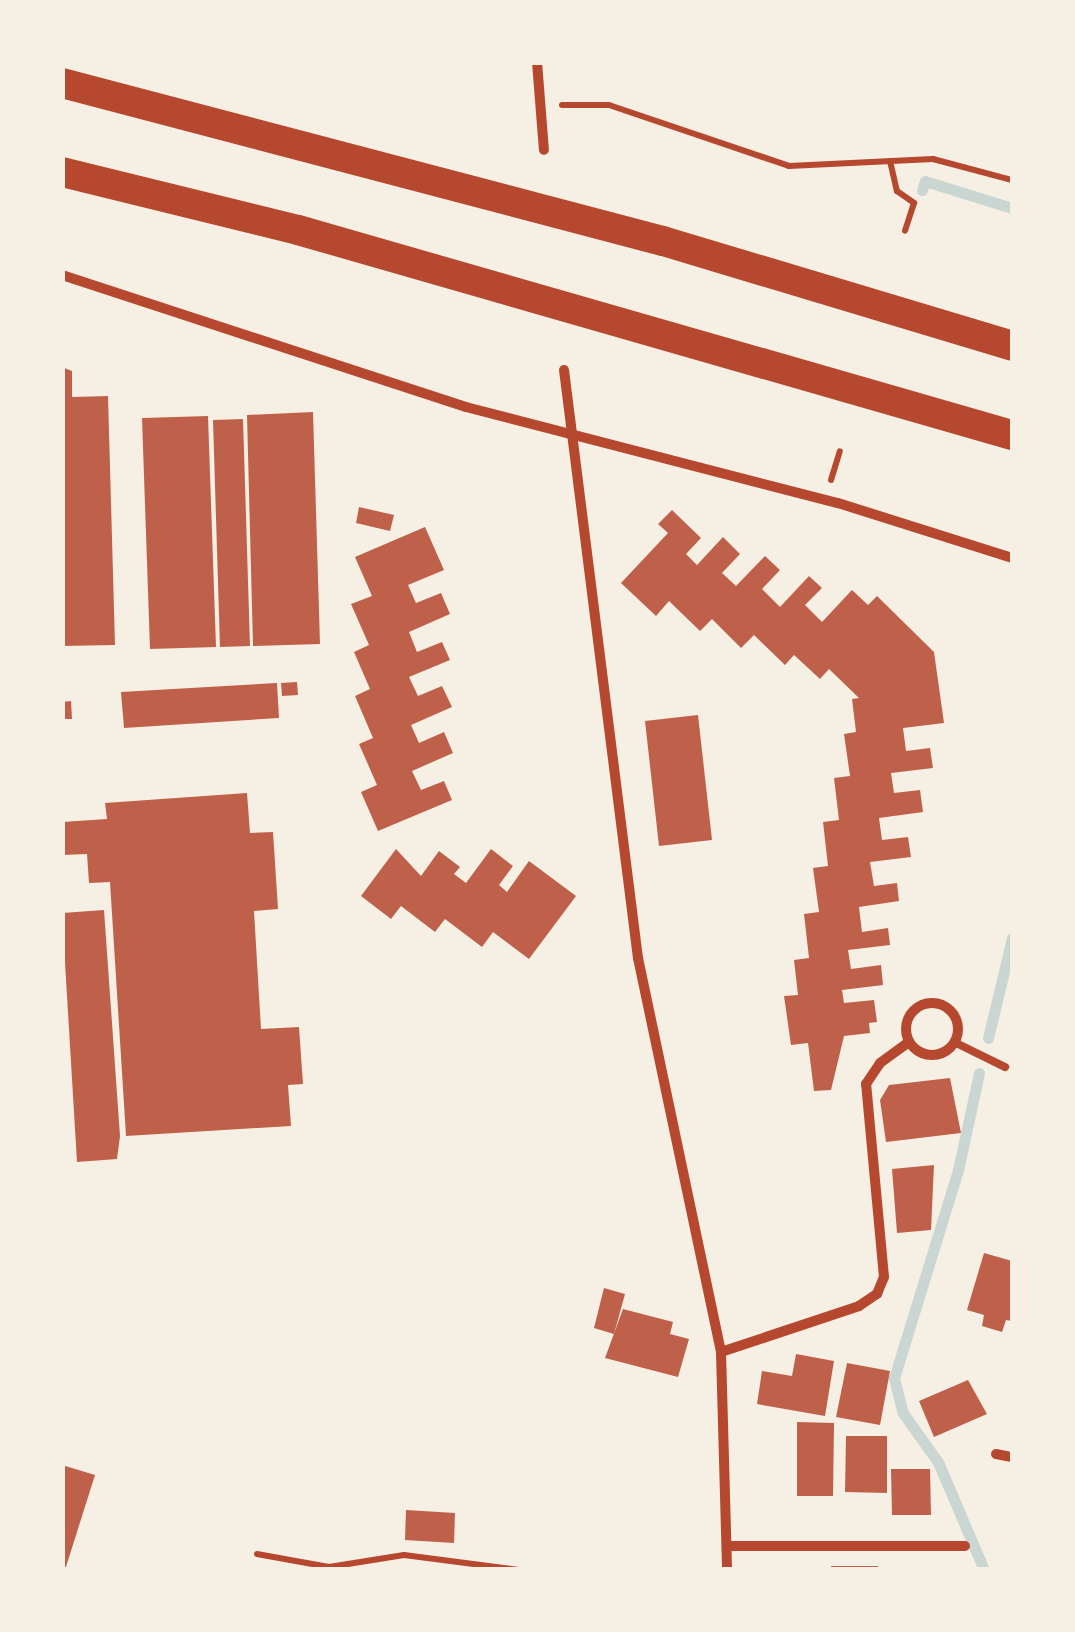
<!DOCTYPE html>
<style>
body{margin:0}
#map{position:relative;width:1075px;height:1632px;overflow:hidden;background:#f6efe4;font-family:"PT Sans Narrow",sans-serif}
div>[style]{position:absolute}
.stream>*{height:11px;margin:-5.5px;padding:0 5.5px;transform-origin:5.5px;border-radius:5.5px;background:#c9d6d2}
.building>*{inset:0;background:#bf614a}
.path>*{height:6px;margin:-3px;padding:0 3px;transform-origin:3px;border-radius:3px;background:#b5482f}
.service>*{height:8px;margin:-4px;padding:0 4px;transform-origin:4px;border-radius:4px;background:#b5482f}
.minor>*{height:10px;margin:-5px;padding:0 5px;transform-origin:5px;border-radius:5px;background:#b5482f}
.minor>.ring{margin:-5px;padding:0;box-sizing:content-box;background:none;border:10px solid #b5482f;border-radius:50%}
.motorway>*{height:30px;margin:-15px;padding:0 15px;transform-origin:15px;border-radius:15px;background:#b5482f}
span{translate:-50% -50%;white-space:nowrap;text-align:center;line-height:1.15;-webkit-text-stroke:8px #f6efe4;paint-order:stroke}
.frame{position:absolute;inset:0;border:65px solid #f6efe4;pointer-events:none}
</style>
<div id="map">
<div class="stream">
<div style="left:922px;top:190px;width:9px;rotate:-72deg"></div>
<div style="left:925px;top:181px;width:91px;rotate:17.2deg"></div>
<div style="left:988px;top:1038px;width:103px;rotate:-76.5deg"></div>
<div style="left:979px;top:1073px;width:99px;rotate:102.2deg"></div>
<div style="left:958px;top:1170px;width:218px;rotate:107.1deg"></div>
<div style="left:894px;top:1378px;width:36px;rotate:76deg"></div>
<div style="left:903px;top:1413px;width:60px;rotate:54.5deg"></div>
<div style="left:938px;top:1462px;width:117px;rotate:66.9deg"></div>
</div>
<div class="building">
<div style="clip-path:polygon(62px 367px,72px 371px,72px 397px,108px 396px,115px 645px,62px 646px)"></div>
<div style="clip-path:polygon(313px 412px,320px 644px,253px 646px,247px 415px)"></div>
<div style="clip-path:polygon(208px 416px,216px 647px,150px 649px,142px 418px)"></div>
<div style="clip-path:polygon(243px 419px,250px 646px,220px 647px,213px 420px)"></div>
<div style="clip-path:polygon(359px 507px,394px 515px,390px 531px,356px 523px)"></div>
<div style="clip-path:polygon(672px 510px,701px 538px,686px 554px,697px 565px,723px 537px,740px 554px,722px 573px,736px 586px,765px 556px,780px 570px,762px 589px,780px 607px,809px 576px,822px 588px,805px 605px,822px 622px,852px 590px,868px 605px,877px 596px,934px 652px,944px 723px,903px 728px,906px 751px,930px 748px,933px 768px,891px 773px,894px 793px,920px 790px,923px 812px,879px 818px,882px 840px,908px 837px,911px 857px,870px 862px,874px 886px,897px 883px,899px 901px,859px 907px,862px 932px,888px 928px,890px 945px,848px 950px,851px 969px,881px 965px,883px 985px,842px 990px,844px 1003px,874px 1000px,877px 1022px,869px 1023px,870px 1033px,844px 1036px,831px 1090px,814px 1091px,808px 1043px,791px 1045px,784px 996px,798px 995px,794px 960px,809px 958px,804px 914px,819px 912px,813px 868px,828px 866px,823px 822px,839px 820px,834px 778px,850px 776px,844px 734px,856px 732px,852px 699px,859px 698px,829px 669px,820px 679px,794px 655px,785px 665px,754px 635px,741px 648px,712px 619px,700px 631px,669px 601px,656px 616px,621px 583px,668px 533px,658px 524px)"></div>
<div style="clip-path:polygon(425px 527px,444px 570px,408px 585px,416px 603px,441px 593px,450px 614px,409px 632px,417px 652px,442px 642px,450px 660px,409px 677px,418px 696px,442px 686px,452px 707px,411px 725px,419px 743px,444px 732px,453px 753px,412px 771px,421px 790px,444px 781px,452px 800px,378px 831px,361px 792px,377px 785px,359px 744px,373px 738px,355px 696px,370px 689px,354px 652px,369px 645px,351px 604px,372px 596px,355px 557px)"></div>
<div style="clip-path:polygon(297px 682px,298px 695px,282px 696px,281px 683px)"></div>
<div style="clip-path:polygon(277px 683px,279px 718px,124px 728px,121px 692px)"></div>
<div style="clip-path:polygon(71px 701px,72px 719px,62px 719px,62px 702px)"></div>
<div style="clip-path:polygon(698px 715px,712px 840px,659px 846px,645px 721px)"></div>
<div style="clip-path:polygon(247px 793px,250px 833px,273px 832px,278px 909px,254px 911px,261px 1029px,299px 1027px,303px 1084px,288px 1085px,291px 1126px,126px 1136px,110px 882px,89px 883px,87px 854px,62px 855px,62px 822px,107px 819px,105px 803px)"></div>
<div style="clip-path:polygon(396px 849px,421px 876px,439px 851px,460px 867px,454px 874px,466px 883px,491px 849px,513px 866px,499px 885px,507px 892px,529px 861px,576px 896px,529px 959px,493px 932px,482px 947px,445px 919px,435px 932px,401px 906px,391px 919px,361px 896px)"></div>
<div style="clip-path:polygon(104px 910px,120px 1136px,117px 1159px,77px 1162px,62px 913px)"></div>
<div style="clip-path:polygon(950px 1078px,961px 1133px,886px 1142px,880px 1100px,889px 1085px)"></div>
<div style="clip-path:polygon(934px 1165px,931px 1230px,897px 1233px,892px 1169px)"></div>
<div style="clip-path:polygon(984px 1253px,1012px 1261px,1012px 1321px,1006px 1320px,1002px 1332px,982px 1326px,984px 1315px,967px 1310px)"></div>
<div style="clip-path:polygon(604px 1288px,625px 1294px,614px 1334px,594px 1328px)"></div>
<div style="clip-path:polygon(623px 1309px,673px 1322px,670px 1334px,689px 1339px,678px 1377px,605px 1358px)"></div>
<div style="clip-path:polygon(796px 1354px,834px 1361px,825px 1416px,757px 1404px,762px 1371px,792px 1376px)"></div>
<div style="clip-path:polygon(847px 1363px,890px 1371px,880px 1425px,836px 1417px)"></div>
<div style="clip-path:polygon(968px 1380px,987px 1414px,934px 1437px,919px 1401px)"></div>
<div style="clip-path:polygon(797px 1422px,834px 1423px,833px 1496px,797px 1496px)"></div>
<div style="clip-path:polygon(846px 1436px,887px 1436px,887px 1493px,845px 1492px)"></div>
<div style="clip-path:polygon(62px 1465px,95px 1475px,65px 1570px,62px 1570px)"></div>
<div style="clip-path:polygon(891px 1469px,930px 1469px,931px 1515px,892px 1515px)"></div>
<div style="clip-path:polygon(406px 1510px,455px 1513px,454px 1543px,405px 1540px)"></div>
<div style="clip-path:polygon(831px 1566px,878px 1566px,878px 1570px,831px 1570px)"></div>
</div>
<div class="path">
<div style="left:562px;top:105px;width:47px"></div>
<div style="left:609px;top:105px;width:190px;rotate:18.7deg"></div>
<div style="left:789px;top:166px;width:144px;rotate:-2.8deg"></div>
<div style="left:933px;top:159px;width:82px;rotate:14.9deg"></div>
<div style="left:890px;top:161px;width:31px;rotate:77deg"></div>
<div style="left:897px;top:191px;width:21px;rotate:35deg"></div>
<div style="left:914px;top:203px;width:29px;rotate:108deg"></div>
<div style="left:831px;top:480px;width:30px;rotate:-73deg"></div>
<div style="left:257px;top:1554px;width:73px;rotate:10.2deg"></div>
<div style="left:329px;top:1567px;width:76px;rotate:-9.1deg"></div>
<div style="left:404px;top:1555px;width:116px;rotate:7.4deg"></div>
</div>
<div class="service">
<div style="left:954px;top:1042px;width:57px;rotate:26.1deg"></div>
</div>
<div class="minor">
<div style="left:537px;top:62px;width:88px;rotate:85.5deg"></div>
<div style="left:62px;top:275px;width:425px;rotate:18.1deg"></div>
<div style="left:466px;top:407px;width:384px;rotate:14.5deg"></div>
<div style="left:838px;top:503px;width:182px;rotate:17.5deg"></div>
<div style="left:564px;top:370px;width:593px;rotate:82.83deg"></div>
<div style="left:638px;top:958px;width:403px;rotate:78.1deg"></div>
<div style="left:721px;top:1352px;width:218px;rotate:88.4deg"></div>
<div class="ring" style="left:906px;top:1003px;width:42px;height:42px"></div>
<div style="left:721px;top:1352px;width:145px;rotate:-18.4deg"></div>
<div style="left:859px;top:1306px;width:22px;rotate:-34deg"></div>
<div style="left:877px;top:1294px;width:18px;rotate:-68deg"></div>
<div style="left:884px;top:1277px;width:194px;rotate:-95.3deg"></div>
<div style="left:866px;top:1084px;width:25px;rotate:-56deg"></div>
<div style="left:880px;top:1063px;width:36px;rotate:-36deg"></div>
<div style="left:996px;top:1454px;width:16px;rotate:11deg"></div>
<div style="left:728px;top:1546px;width:237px"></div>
</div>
<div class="motorway">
<div style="left:62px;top:83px;width:621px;rotate:14.73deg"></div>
<div style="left:663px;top:241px;width:364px;rotate:16.7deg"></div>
<div style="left:62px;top:172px;width:243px;rotate:13.8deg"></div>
<div style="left:298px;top:230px;width:743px;rotate:16.02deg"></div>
</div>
<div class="frame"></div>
</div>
